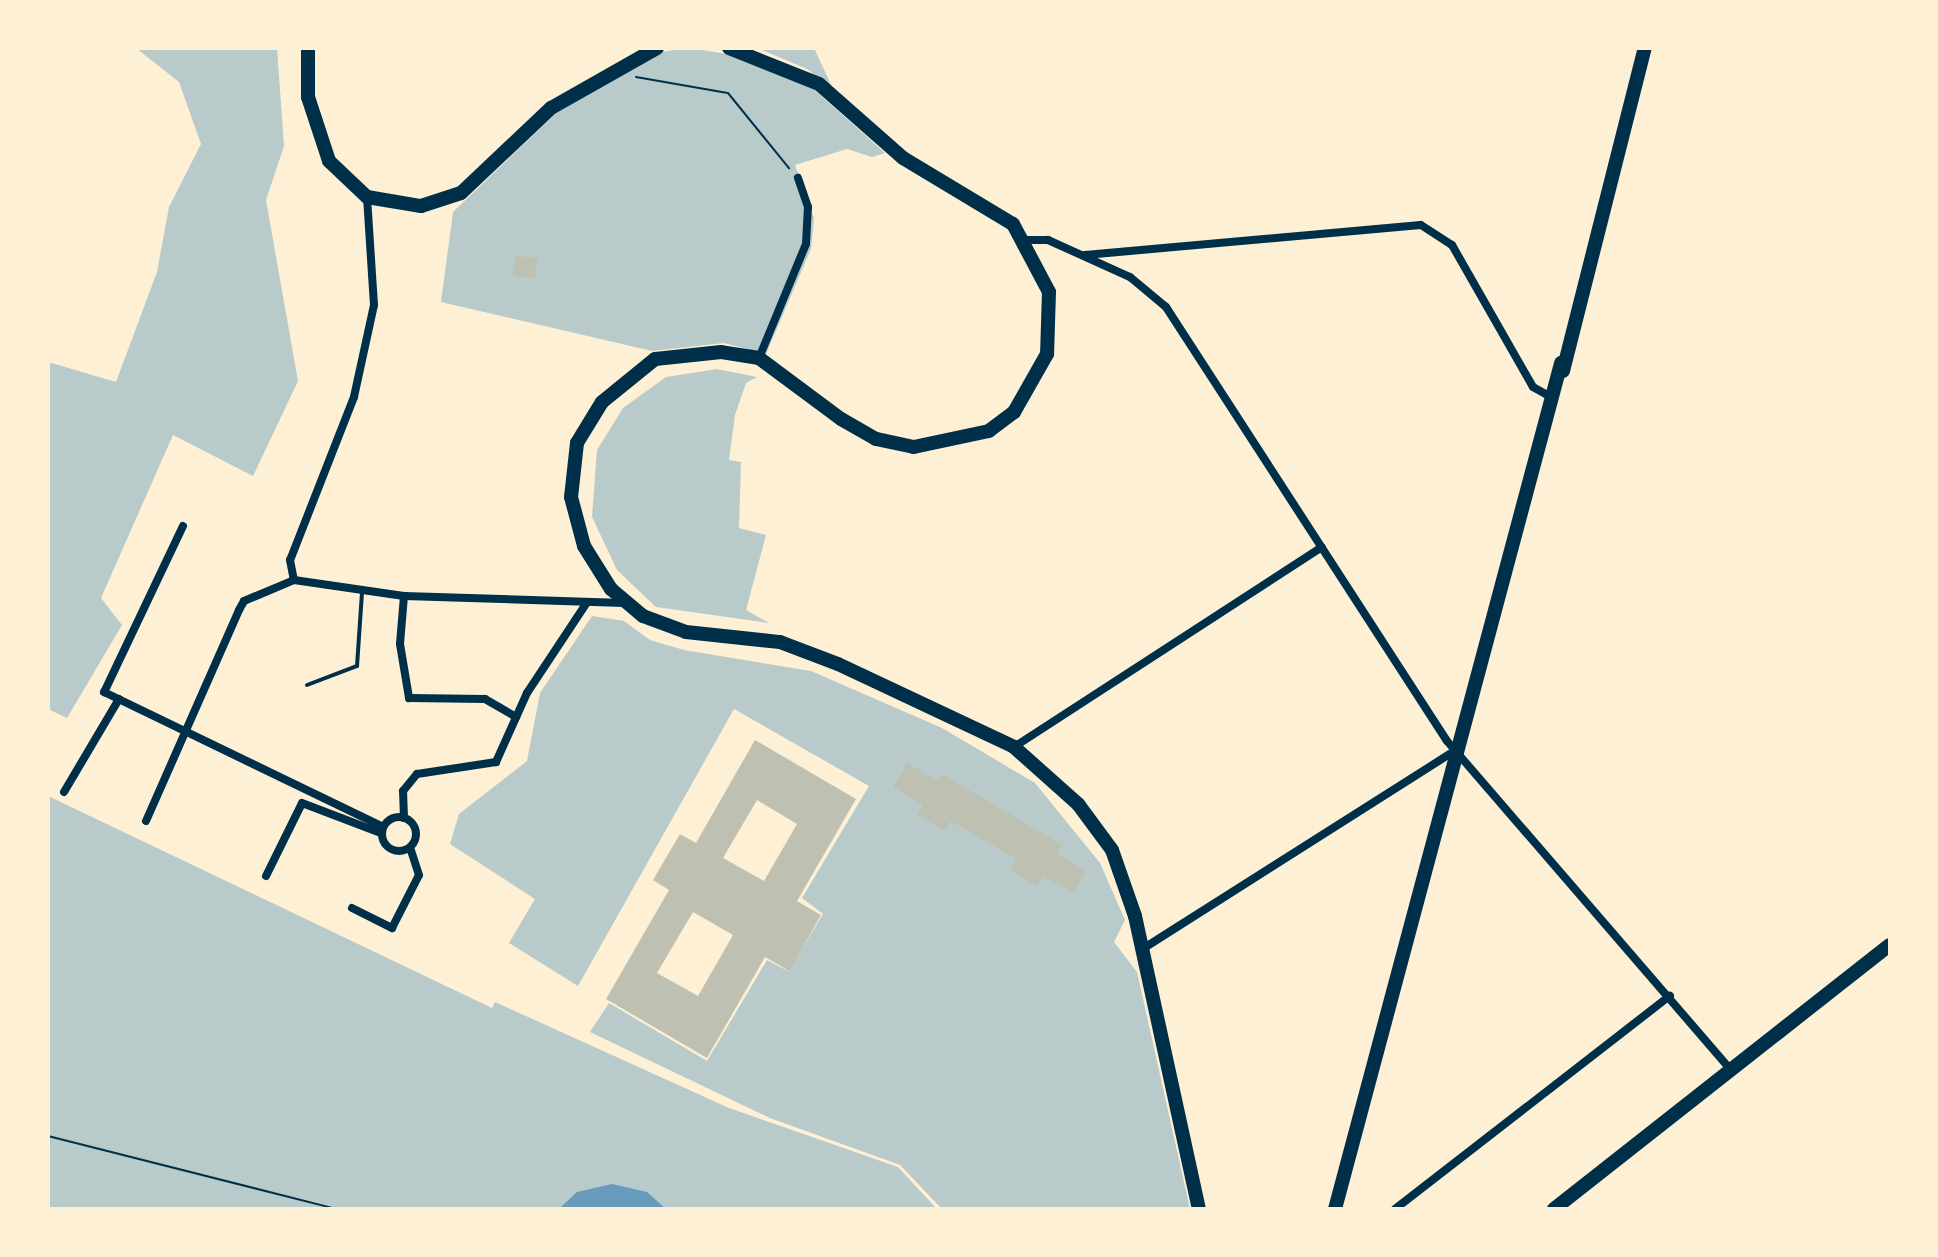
<!DOCTYPE html>
<style>
body{margin:0}
#map{position:relative;width:1938px;height:1257px;overflow:hidden;background:#fdf0d5;font-family:Karla,sans-serif}
div>[style]{position:absolute}
.green>*{inset:0;background:#b9caca}
.water>*{inset:0;background:#669bbc}
.building>*{inset:0;background:#bec0b2}
.path>*{height:2px;margin:-1px;padding:0 1px;transform-origin:1px;border-radius:1px;background:#003049}
.service>*{height:4px;margin:-2px;padding:0 2px;transform-origin:2px;border-radius:2px;background:#003049}
.minor>*{height:8px;margin:-4px;padding:0 4px;transform-origin:4px;border-radius:4px;background:#003049}
.minor>.ring{margin:-4px;padding:0;box-sizing:content-box;background:none;border:8px solid #003049;border-radius:50%}
.primary>*{height:14px;margin:-7px;padding:0 7px;transform-origin:7px;border-radius:7px;background:#003049}
span{translate:-50% -50%;white-space:nowrap;text-align:center;line-height:1.15;-webkit-text-stroke:6px #fdf0d5;paint-order:stroke}
.frame{position:absolute;inset:0;border:50px solid #fdf0d5;pointer-events:none}
</style>
<div id="map">
<div class="green">
<div style="clip-path:polygon(136px 48px,277px 48px,284px 146px,266px 200px,298px 381px,253px 476px,173px 435px,101px 598px,122px 625px,67px 718px,48px 709px,48px 362px,116px 382px,157px 272px,169px 207px,201px 144px,179px 82px)"></div>
<div style="clip-path:polygon(691px 48px,749px 58px,810px 86px,885px 153px,872px 157px,847px 149px,795px 165px,814px 218px,811px 249px,766px 354px,724px 343px,652px 351px,441px 302px,453px 212px,569px 101px,660px 52px)"></div>
<div style="clip-path:polygon(757px 48px,814px 48px,833px 89px,807px 69px)"></div>
<div style="clip-path:polygon(717px 369px,757px 377px,746px 383px,735px 415px,729px 460px,741px 462px,739px 528px,766px 535px,746px 610px,769px 623px,656px 607px,617px 570px,592px 517px,597px 450px,623px 408px,666px 377px)"></div>
<div style="clip-path:polygon(592px 616px,624px 621px,650px 640px,684px 650px,811px 671px,942px 728px,1035px 783px,1100px 863px,1125px 920px,1114px 942px,1137px 972px,1190px 1209px,942px 1209px,900px 1165px,770px 1118px,590px 1032px,609px 1003px,707px 1061px,767px 960px,788px 971px,823px 914px,802px 898px,869px 786px,734px 709px,578px 986px,509px 943px,535px 899px,450px 844px,459px 814px,527px 761px,540px 693px)"></div>
<div style="clip-path:polygon(48px 796px,492px 1008px,495px 1002px,729px 1108px,898px 1167px,937px 1209px,48px 1209px)"></div>
</div>
<div class="water">
<div style="clip-path:polygon(612px 1184px,647px 1192px,666px 1209px,559px 1209px,577px 1192px)"></div>
</div>
<div class="building">
<div style="clip-path:polygon(515px 256px,537px 258px,535px 278px,513px 276px)"></div>
<div style="clip-path:polygon(evenodd,755px 740px,856px 799px,797px 901px,821px 915px,789px 971px,765px 957px,707px 1058px,606px 999px,669px 890px,653px 880px,680px 834px,696px 843px,755px 740px,757px 800px,797px 824px,764px 881px,723px 858px,757px 800px,755px 740px,693px 912px,733px 935px,698px 996px,657px 973px,693px 912px)"></div>
<div style="clip-path:polygon(907px 763px,938px 781px,942px 774px,1062px 845px,1057px 854px,1086px 871px,1073px 893px,1043px 876px,1037px 886px,1010px 870px,1016px 859px,951px 821px,945px 831px,917px 815px,923px 805px,893px 787px)"></div>
</div>
<div class="path">
<div style="left:636px;top:77px;width:93px;rotate:9.9deg"></div>
<div style="left:728px;top:93px;width:97px;rotate:50.9deg"></div>
<div style="left:48px;top:1136px;width:298px;rotate:14.2deg"></div>
</div>
<div class="service">
<div style="left:307px;top:685px;width:53px;rotate:-20.8deg"></div>
<div style="left:357px;top:666px;width:73px;rotate:-86.1deg"></div>
</div>
<div class="minor">
<div style="left:367px;top:197px;width:108px;rotate:86.3deg"></div>
<div style="left:374px;top:305px;width:94px;rotate:102.3deg"></div>
<div style="left:354px;top:397px;width:175px;rotate:111.4deg"></div>
<div style="left:290px;top:560px;width:20px;rotate:79deg"></div>
<div style="left:294px;top:580px;width:111px;rotate:8.3deg"></div>
<div style="left:404px;top:596px;width:220px;rotate:1.8deg"></div>
<div style="left:1027px;top:240px;width:21px"></div>
<div style="left:1048px;top:240px;width:90px;rotate:24.3deg"></div>
<div style="left:1130px;top:277px;width:47px;rotate:39.8deg"></div>
<div style="left:1166px;top:307px;width:517px;rotate:57.08deg"></div>
<div style="left:1447px;top:741px;width:433px;rotate:49.2deg"></div>
<div style="left:1085px;top:255px;width:337px;rotate:-5.1deg"></div>
<div style="left:1421px;top:225px;width:37px;rotate:33deg"></div>
<div style="left:1452px;top:245px;width:163px;rotate:60.3deg"></div>
<div style="left:1533px;top:387px;width:21px;rotate:29deg"></div>
<div style="left:759px;top:358px;width:123px;rotate:-67.6deg"></div>
<div style="left:806px;top:244px;width:37px;rotate:-87deg"></div>
<div style="left:808px;top:207px;width:31px;rotate:-109deg"></div>
<div style="left:183px;top:526px;width:184px;rotate:115.4deg"></div>
<div style="left:104px;top:692px;width:310px;rotate:25.8deg"></div>
<div style="left:404px;top:596px;width:48px;rotate:94.8deg"></div>
<div style="left:400px;top:644px;width:55px;rotate:80.5deg"></div>
<div style="left:409px;top:698px;width:76px;rotate:0.8deg"></div>
<div style="left:485px;top:699px;width:36px;rotate:30deg"></div>
<div style="left:1014px;top:747px;width:367px;rotate:-33deg"></div>
<div style="left:64px;top:792px;width:108px;rotate:-59.4deg"></div>
<div class="ring" style="left:382px;top:817px;width:26px;height:26px"></div>
<div style="left:404px;top:818px;width:27px;rotate:-92deg"></div>
<div style="left:403px;top:791px;width:22px;rotate:-51deg"></div>
<div style="left:417px;top:774px;width:80px;rotate:-8.6deg"></div>
<div style="left:496px;top:762px;width:76px;rotate:-65.8deg"></div>
<div style="left:527px;top:693px;width:107px;rotate:-56.5deg"></div>
<div style="left:146px;top:821px;width:231px;rotate:-66.2deg"></div>
<div style="left:239px;top:610px;width:10px;rotate:-61deg"></div>
<div style="left:244px;top:601px;width:54px;rotate:-22.8deg"></div>
<div style="left:266px;top:876px;width:81px;rotate:-63.7deg"></div>
<div style="left:302px;top:803px;width:85px;rotate:20.8deg"></div>
<div style="left:352px;top:908px;width:45px;rotate:26.6deg"></div>
<div style="left:392px;top:928px;width:59px;rotate:-63deg"></div>
<div style="left:419px;top:875px;width:29px;rotate:-108deg"></div>
<div style="left:1144px;top:948px;width:370px;rotate:-32.4deg"></div>
<div style="left:1395px;top:1209px;width:348px;rotate:-37.8deg"></div>
</div>
<div class="primary">
<div style="left:308px;top:48px;width:49px;rotate:90deg"></div>
<div style="left:308px;top:97px;width:67px;rotate:71.8deg"></div>
<div style="left:329px;top:161px;width:52px;rotate:43.5deg"></div>
<div style="left:367px;top:197px;width:55px;rotate:9.5deg"></div>
<div style="left:421px;top:206px;width:42px;rotate:-18deg"></div>
<div style="left:461px;top:193px;width:124px;rotate:-43.4deg"></div>
<div style="left:551px;top:108px;width:122px;rotate:-29.5deg"></div>
<div style="left:729px;top:48px;width:97px;rotate:21.8deg"></div>
<div style="left:819px;top:84px;width:112px;rotate:41.4deg"></div>
<div style="left:903px;top:158px;width:128px;rotate:31deg"></div>
<div style="left:1013px;top:224px;width:77px;rotate:62.1deg"></div>
<div style="left:1049px;top:292px;width:62px;rotate:91.8deg"></div>
<div style="left:1047px;top:354px;width:67px;rotate:119.6deg"></div>
<div style="left:1014px;top:412px;width:31px;rotate:143deg"></div>
<div style="left:989px;top:431px;width:77px;rotate:168deg"></div>
<div style="left:914px;top:447px;width:39px;rotate:-168deg"></div>
<div style="left:876px;top:439px;width:40px;rotate:-150.3deg"></div>
<div style="left:841px;top:419px;width:102px;rotate:-143.4deg"></div>
<div style="left:759px;top:358px;width:38px;rotate:-171deg"></div>
<div style="left:721px;top:352px;width:66px;rotate:173.9deg"></div>
<div style="left:655px;top:359px;width:68px;rotate:140.9deg"></div>
<div style="left:602px;top:402px;width:48px;rotate:121.4deg"></div>
<div style="left:577px;top:443px;width:54px;rotate:96.3deg"></div>
<div style="left:571px;top:497px;width:51px;rotate:75.1deg"></div>
<div style="left:584px;top:546px;width:51px;rotate:57.9deg"></div>
<div style="left:611px;top:589px;width:42px;rotate:40.2deg"></div>
<div style="left:643px;top:616px;width:46px;rotate:20.4deg"></div>
<div style="left:686px;top:632px;width:95px;rotate:6.1deg"></div>
<div style="left:780px;top:642px;width:62px;rotate:20.8deg"></div>
<div style="left:838px;top:664px;width:195px;rotate:25.2deg"></div>
<div style="left:1014px;top:747px;width:86px;rotate:41.7deg"></div>
<div style="left:1078px;top:804px;width:57px;rotate:53.5deg"></div>
<div style="left:1112px;top:850px;width:70px;rotate:70.8deg"></div>
<div style="left:1135px;top:916px;width:300px;rotate:77.7deg"></div>
<div style="left:1563px;top:371px;width:333px;rotate:-75.8deg"></div>
<div style="left:1335px;top:1209px;width:876px;rotate:-75.04deg"></div>
<div style="left:1554px;top:1209px;width:427px;rotate:-38.2deg"></div>
</div>
<div class="frame"></div>
</div>
